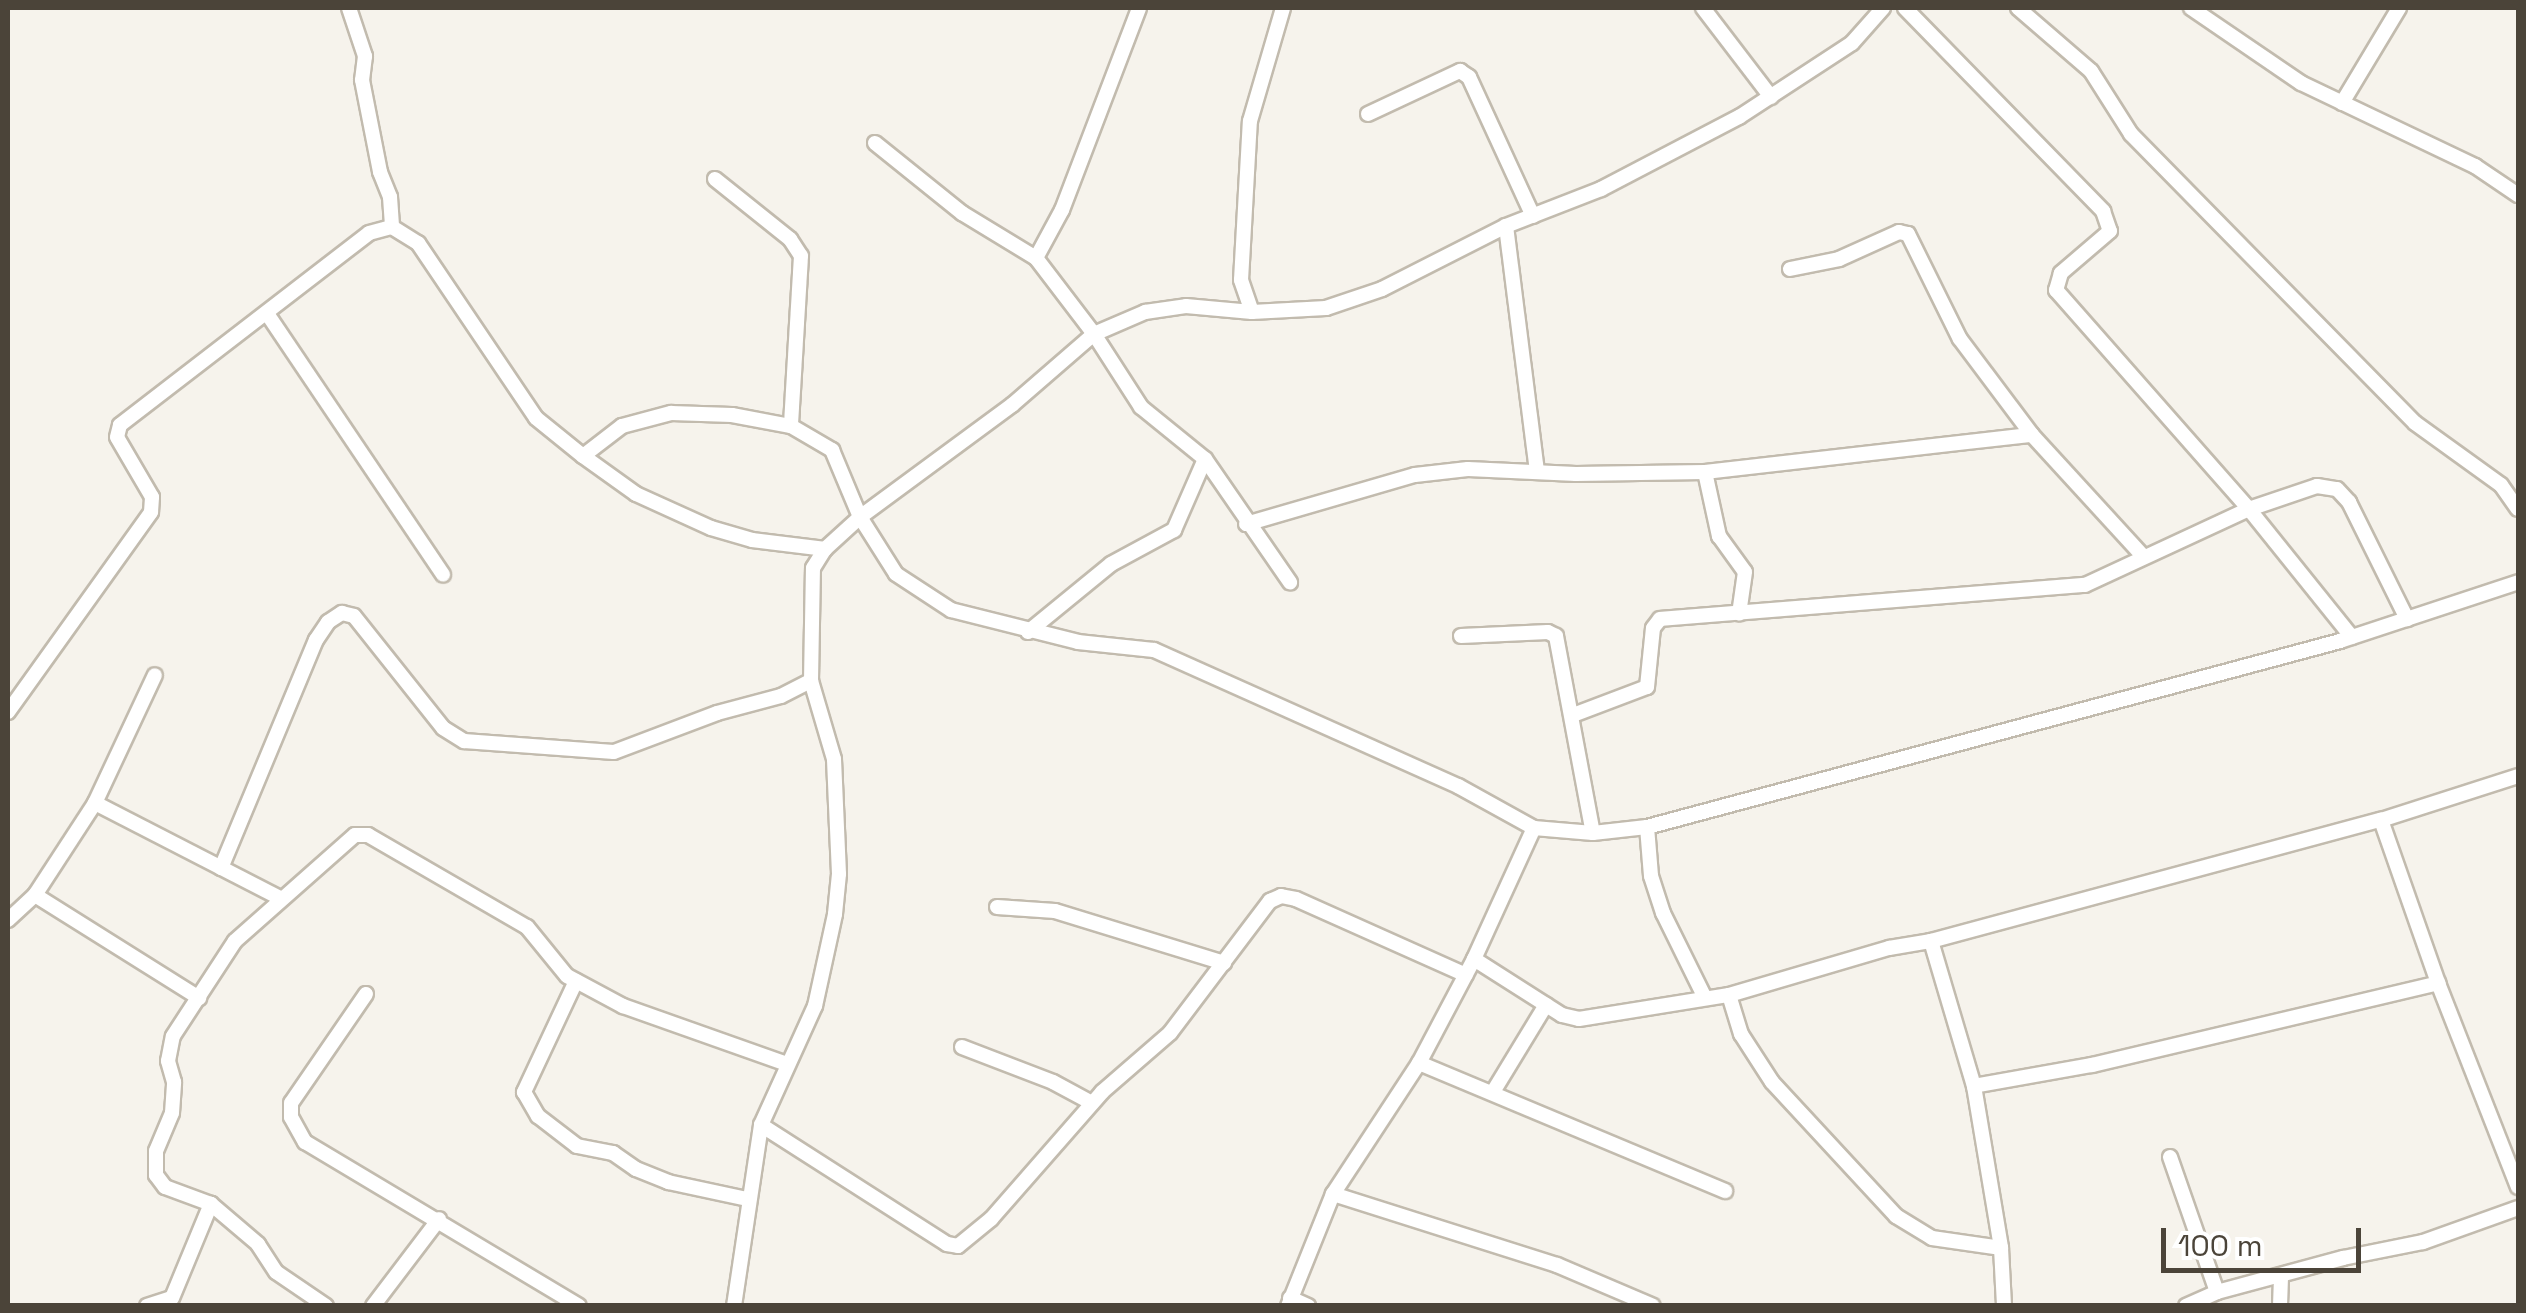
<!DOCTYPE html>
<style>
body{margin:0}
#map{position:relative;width:2526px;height:1313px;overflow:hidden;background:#f6f3ec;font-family:"Space Grotesk",sans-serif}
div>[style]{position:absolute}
.roads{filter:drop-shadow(2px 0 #c2bbae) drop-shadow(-2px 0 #c2bbae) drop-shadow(0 2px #c2bbae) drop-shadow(0 -2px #c2bbae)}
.street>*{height:14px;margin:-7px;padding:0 7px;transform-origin:7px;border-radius:7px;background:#fff}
span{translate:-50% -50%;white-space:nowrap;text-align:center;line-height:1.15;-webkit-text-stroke:9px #fff;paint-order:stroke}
.frame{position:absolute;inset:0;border:10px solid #4b4439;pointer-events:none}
.scale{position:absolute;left:2161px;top:1228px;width:200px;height:45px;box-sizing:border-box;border:5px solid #4b4439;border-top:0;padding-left:12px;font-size:30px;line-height:35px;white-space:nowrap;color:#4b4439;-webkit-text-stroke:8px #fff;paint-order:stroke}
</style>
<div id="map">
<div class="roads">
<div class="street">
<div style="left:349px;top:8px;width:51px;rotate:71.6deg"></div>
<div style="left:365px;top:56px;width:24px;rotate:97deg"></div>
<div style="left:362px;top:80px;width:94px;rotate:78.9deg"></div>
<div style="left:380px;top:172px;width:27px;rotate:68deg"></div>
<div style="left:390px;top:197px;width:30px;rotate:86deg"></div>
<div style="left:1703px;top:8px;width:112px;rotate:52.6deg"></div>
<div style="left:1905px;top:8px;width:284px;rotate:45.7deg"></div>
<div style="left:2103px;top:211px;width:21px;rotate:71deg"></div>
<div style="left:2110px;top:231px;width:65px;rotate:139.4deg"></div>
<div style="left:2061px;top:273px;width:18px;rotate:106deg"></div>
<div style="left:2056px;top:290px;width:292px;rotate:48.6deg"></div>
<div style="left:2249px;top:509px;width:164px;rotate:51.2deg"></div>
<div style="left:2018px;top:8px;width:96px;rotate:40.8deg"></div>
<div style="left:2091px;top:71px;width:75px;rotate:57.6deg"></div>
<div style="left:2131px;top:134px;width:405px;rotate:45.5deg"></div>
<div style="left:2415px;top:423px;width:106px;rotate:35.8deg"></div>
<div style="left:2501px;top:485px;width:29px;rotate:55deg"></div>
<div style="left:2191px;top:8px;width:133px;rotate:34.3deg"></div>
<div style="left:2301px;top:83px;width:193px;rotate:25.5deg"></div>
<div style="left:2475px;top:166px;width:52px;rotate:34deg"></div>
<div style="left:2342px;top:103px;width:111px;rotate:-59deg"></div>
<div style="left:1368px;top:114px;width:102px;rotate:-25.1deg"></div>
<div style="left:1460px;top:71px;width:11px;rotate:34deg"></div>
<div style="left:1469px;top:77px;width:153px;rotate:65.3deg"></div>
<div style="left:875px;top:143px;width:112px;rotate:38.8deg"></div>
<div style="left:962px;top:213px;width:87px;rotate:31.3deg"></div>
<div style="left:1036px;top:258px;width:96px;rotate:52.7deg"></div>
<div style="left:1094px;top:334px;width:87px;rotate:57.2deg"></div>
<div style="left:1141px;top:407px;width:82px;rotate:39.1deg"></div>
<div style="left:1205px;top:459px;width:150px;rotate:55.4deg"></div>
<div style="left:715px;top:179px;width:96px;rotate:38.7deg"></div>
<div style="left:790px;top:239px;width:20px;rotate:57deg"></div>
<div style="left:801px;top:256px;width:170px;rotate:93.4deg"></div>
<div style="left:1506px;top:226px;width:246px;rotate:82.8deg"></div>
<div style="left:1036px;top:258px;width:55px;rotate:-61.6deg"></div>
<div style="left:1062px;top:210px;width:216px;rotate:-69.1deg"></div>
<div style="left:1790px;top:269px;width:50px;rotate:-11.5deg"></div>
<div style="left:1839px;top:259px;width:66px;rotate:-24.2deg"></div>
<div style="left:1899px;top:232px;width:9px;rotate:13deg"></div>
<div style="left:1908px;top:234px;width:117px;rotate:63.7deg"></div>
<div style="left:1960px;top:339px;width:120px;rotate:53.1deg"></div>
<div style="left:2032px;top:435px;width:164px;rotate:47.5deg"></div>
<div style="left:1252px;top:312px;width:34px;rotate:-109deg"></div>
<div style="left:1241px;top:280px;width:159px;rotate:-86.8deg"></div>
<div style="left:1250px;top:121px;width:118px;rotate:-73.7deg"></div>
<div style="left:268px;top:315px;width:313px;rotate:56deg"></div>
<div style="left:583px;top:456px;width:65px;rotate:35.6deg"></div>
<div style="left:636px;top:494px;width:82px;rotate:24.4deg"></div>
<div style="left:711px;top:528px;width:43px;rotate:16.3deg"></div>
<div style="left:752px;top:540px;width:74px;rotate:7deg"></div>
<div style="left:1705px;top:472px;width:66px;rotate:77.7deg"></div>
<div style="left:1719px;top:536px;width:44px;rotate:54.2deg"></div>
<div style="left:1745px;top:572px;width:42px;rotate:98.1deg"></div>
<div style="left:1246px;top:524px;width:176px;rotate:-16.2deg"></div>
<div style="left:1415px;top:475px;width:53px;rotate:-6.5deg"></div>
<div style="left:1468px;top:469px;width:108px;rotate:2.7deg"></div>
<div style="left:1576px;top:474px;width:129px;rotate:-0.9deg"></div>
<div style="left:1705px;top:472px;width:329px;rotate:-6.5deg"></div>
<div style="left:1028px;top:632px;width:107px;rotate:-39.3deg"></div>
<div style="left:1111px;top:564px;width:72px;rotate:-28.4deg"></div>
<div style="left:1174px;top:530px;width:77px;rotate:-66.4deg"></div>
<div style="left:1461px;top:636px;width:87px;rotate:-2.6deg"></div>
<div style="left:1548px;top:632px;width:9px;rotate:27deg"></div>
<div style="left:1556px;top:636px;width:200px;rotate:79.4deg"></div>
<div style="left:8px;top:712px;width:246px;rotate:-54.4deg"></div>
<div style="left:151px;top:512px;width:15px;rotate:-86deg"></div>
<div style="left:152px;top:497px;width:69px;rotate:-120.3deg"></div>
<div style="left:117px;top:437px;width:12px;rotate:-76deg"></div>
<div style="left:120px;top:425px;width:314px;rotate:-37.6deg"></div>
<div style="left:369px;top:233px;width:24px;rotate:-15deg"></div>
<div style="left:392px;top:227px;width:31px;rotate:32deg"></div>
<div style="left:418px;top:243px;width:211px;rotate:56deg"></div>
<div style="left:536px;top:418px;width:60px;rotate:39deg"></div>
<div style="left:583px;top:456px;width:49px;rotate:-37.6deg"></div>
<div style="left:622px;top:426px;width:51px;rotate:-14.9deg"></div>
<div style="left:671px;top:413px;width:61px;rotate:1.9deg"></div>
<div style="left:732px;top:415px;width:60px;rotate:10.6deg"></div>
<div style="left:791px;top:426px;width:48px;rotate:30.3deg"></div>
<div style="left:832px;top:450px;width:73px;rotate:67.3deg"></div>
<div style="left:860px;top:517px;width:67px;rotate:57.7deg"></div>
<div style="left:896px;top:574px;width:66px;rotate:33.2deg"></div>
<div style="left:951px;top:610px;width:131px;rotate:14.1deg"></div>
<div style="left:1078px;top:642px;width:76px;rotate:6deg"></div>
<div style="left:1154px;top:650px;width:333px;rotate:24.1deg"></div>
<div style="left:1458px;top:786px;width:87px;rotate:28.9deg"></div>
<div style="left:1534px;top:828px;width:59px;rotate:4.8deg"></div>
<div style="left:1593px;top:833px;width:54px;rotate:-6.3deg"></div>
<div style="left:1647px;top:827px;width:718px;rotate:-15.02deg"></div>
<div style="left:2340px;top:641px;width:188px;rotate:-18.3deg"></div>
<div style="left:1573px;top:715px;width:79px;rotate:-20.7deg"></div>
<div style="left:1647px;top:687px;width:59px;rotate:-84.2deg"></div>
<div style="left:1653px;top:628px;width:11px;rotate:-52deg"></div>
<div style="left:1660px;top:619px;width:426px;rotate:-4.6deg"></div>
<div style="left:2085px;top:585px;width:181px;rotate:-24.9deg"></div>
<div style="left:2249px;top:509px;width:72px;rotate:-18.7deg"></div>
<div style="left:2317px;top:486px;width:20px;rotate:9deg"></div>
<div style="left:2337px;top:489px;width:18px;rotate:47deg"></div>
<div style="left:2349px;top:502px;width:131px;rotate:63.6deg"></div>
<div style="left:95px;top:803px;width:208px;rotate:27.2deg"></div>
<div style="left:2381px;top:820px;width:173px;rotate:70.7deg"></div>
<div style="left:2438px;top:983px;width:219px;rotate:68.6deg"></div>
<div style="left:1647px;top:827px;width:49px;rotate:85.3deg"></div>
<div style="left:1651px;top:876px;width:39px;rotate:72deg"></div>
<div style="left:1663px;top:913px;width:93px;rotate:63.7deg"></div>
<div style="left:221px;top:868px;width:247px;rotate:-67.4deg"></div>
<div style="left:316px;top:640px;width:22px;rotate:-56deg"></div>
<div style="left:328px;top:622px;width:17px;rotate:-33deg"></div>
<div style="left:342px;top:613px;width:12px;rotate:14deg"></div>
<div style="left:354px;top:616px;width:143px;rotate:51.5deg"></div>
<div style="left:443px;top:728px;width:25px;rotate:32deg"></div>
<div style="left:464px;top:741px;width:150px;rotate:4.2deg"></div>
<div style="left:614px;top:752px;width:110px;rotate:-20.7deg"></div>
<div style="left:717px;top:713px;width:66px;rotate:-14.9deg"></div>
<div style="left:781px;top:696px;width:34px;rotate:-27deg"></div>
<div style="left:35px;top:895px;width:194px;rotate:32.1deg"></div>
<div style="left:997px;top:907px;width:58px;rotate:3.9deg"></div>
<div style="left:1055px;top:911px;width:177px;rotate:17.1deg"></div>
<div style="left:8px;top:920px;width:37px;rotate:-43deg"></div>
<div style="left:35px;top:895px;width:110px;rotate:-56.9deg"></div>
<div style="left:95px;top:803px;width:141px;rotate:-64.9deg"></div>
<div style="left:1931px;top:941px;width:151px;rotate:73.5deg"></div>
<div style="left:1974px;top:1086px;width:120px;rotate:-10.1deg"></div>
<div style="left:2092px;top:1065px;width:356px;rotate:-13.3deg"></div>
<div style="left:1474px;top:959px;width:104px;rotate:32.5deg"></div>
<div style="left:1562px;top:1015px;width:17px;rotate:13deg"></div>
<div style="left:1579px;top:1019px;width:152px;rotate:-9.1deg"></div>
<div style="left:1729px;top:995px;width:167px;rotate:-16.4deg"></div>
<div style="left:1889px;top:948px;width:43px;rotate:-9.5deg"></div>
<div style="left:1931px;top:941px;width:466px;rotate:-15.1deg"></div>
<div style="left:2381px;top:820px;width:144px;rotate:-17.8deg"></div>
<div style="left:576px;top:981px;width:123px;rotate:115.1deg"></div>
<div style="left:524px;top:1092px;width:28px;rotate:60deg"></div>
<div style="left:538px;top:1116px;width:49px;rotate:37.6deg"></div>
<div style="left:577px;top:1146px;width:37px;rotate:11deg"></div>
<div style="left:613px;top:1153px;width:28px;rotate:35deg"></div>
<div style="left:636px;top:1169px;width:35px;rotate:22deg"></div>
<div style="left:668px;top:1182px;width:81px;rotate:12.1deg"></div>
<div style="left:366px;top:994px;width:132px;rotate:124.5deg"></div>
<div style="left:291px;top:1103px;width:14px;rotate:90deg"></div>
<div style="left:291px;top:1117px;width:29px;rotate:61deg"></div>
<div style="left:305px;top:1142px;width:319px;rotate:30.9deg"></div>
<div style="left:1729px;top:995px;width:41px;rotate:72.9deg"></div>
<div style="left:1741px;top:1034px;width:57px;rotate:57.1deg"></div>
<div style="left:1772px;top:1082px;width:183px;rotate:47.2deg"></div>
<div style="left:1896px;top:1216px;width:42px;rotate:31.4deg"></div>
<div style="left:1932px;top:1238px;width:70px;rotate:8.2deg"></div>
<div style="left:962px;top:1047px;width:97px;rotate:21deg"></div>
<div style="left:1053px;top:1082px;width:44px;rotate:28.3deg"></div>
<div style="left:1419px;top:1063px;width:332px;rotate:22.7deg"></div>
<div style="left:1974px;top:1086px;width:164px;rotate:80.5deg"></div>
<div style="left:2001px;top:1248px;width:58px;rotate:87deg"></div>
<div style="left:1493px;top:1092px;width:102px;rotate:-58.7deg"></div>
<div style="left:761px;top:1125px;width:221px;rotate:32.6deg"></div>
<div style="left:947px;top:1244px;width:11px;rotate:10deg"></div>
<div style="left:958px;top:1246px;width:43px;rotate:-39.3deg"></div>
<div style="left:991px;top:1219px;width:169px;rotate:-48.8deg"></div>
<div style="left:1102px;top:1092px;width:90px;rotate:-40.9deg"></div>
<div style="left:1170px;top:1033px;width:166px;rotate:-52.9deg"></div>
<div style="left:1270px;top:901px;width:12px;rotate:-24deg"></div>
<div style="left:1281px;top:896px;width:15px;rotate:11deg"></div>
<div style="left:1296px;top:899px;width:186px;rotate:24.1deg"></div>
<div style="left:2170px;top:1157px;width:143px;rotate:70.8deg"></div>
<div style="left:1333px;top:1194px;width:235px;rotate:17.6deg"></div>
<div style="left:1557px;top:1265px;width:104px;rotate:23.1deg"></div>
<div style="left:1290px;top:1298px;width:20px;rotate:24deg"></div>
<div style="left:147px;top:1306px;width:26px;rotate:-18deg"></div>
<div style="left:172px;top:1298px;width:102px;rotate:-67.5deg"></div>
<div style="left:326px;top:1306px;width:60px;rotate:-145.8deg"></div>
<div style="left:276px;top:1272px;width:33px;rotate:-123deg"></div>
<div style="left:258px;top:1244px;width:62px;rotate:-139.6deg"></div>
<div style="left:211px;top:1204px;width:49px;rotate:-159.7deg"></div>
<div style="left:165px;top:1187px;width:15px;rotate:-127deg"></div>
<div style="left:156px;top:1175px;width:24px;rotate:-90deg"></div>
<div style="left:156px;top:1151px;width:41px;rotate:-67.2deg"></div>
<div style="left:172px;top:1113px;width:31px;rotate:-86deg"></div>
<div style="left:174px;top:1082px;width:22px;rotate:-106deg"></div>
<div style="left:168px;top:1061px;width:25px;rotate:-79deg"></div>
<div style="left:173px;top:1036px;width:113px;rotate:-56.9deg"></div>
<div style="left:235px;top:941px;width:160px;rotate:-41.5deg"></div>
<div style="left:355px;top:835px;width:13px"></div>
<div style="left:368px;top:835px;width:184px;rotate:30.1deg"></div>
<div style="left:527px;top:927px;width:63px;rotate:50.8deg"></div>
<div style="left:567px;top:976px;width:64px;rotate:28.2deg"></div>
<div style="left:623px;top:1006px;width:174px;rotate:19.5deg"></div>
<div style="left:373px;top:1306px;width:109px;rotate:-52.8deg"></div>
<div style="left:734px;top:1306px;width:183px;rotate:-81.5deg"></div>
<div style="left:761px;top:1125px;width:131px;rotate:-65.6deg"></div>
<div style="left:815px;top:1006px;width:94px;rotate:-77.7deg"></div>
<div style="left:835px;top:914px;width:40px;rotate:-84.3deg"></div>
<div style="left:839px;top:874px;width:115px;rotate:-92.5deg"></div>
<div style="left:834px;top:759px;width:81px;rotate:-106.4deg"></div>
<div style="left:811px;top:681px;width:113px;rotate:-89deg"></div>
<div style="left:813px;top:568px;width:22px;rotate:-58deg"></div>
<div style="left:825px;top:549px;width:47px;rotate:-42.4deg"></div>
<div style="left:860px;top:517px;width:189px;rotate:-36.4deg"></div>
<div style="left:1012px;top:405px;width:108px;rotate:-40.9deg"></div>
<div style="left:1094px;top:334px;width:56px;rotate:-23.3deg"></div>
<div style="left:1145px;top:312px;width:41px;rotate:-8.3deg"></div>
<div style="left:1186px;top:306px;width:66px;rotate:5.2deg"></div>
<div style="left:1252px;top:312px;width:74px;rotate:-3.1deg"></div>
<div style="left:1326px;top:308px;width:59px;rotate:-18.7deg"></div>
<div style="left:1382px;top:289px;width:139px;rotate:-26.9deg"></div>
<div style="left:1506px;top:226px;width:102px;rotate:-21.3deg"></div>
<div style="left:1601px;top:189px;width:156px;rotate:-27.6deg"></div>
<div style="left:1739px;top:117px;width:135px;rotate:-33.2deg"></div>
<div style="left:1852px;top:43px;width:47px;rotate:-48.5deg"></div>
<div style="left:1288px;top:1306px;width:121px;rotate:-68.1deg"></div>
<div style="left:1333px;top:1194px;width:157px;rotate:-56.7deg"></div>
<div style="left:1419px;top:1063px;width:118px;rotate:-62.1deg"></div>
<div style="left:1474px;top:959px;width:144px;rotate:-65.4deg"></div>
<div style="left:2186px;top:1306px;width:34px;rotate:-24deg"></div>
<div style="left:2217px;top:1292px;width:131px;rotate:-15.1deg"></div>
<div style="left:2343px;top:1258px;width:82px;rotate:-11.3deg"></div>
<div style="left:2423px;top:1242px;width:101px;rotate:-19.7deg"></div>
<div style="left:2280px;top:1306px;width:31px;rotate:-88deg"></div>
</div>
</div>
<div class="frame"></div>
<div class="scale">100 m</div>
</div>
